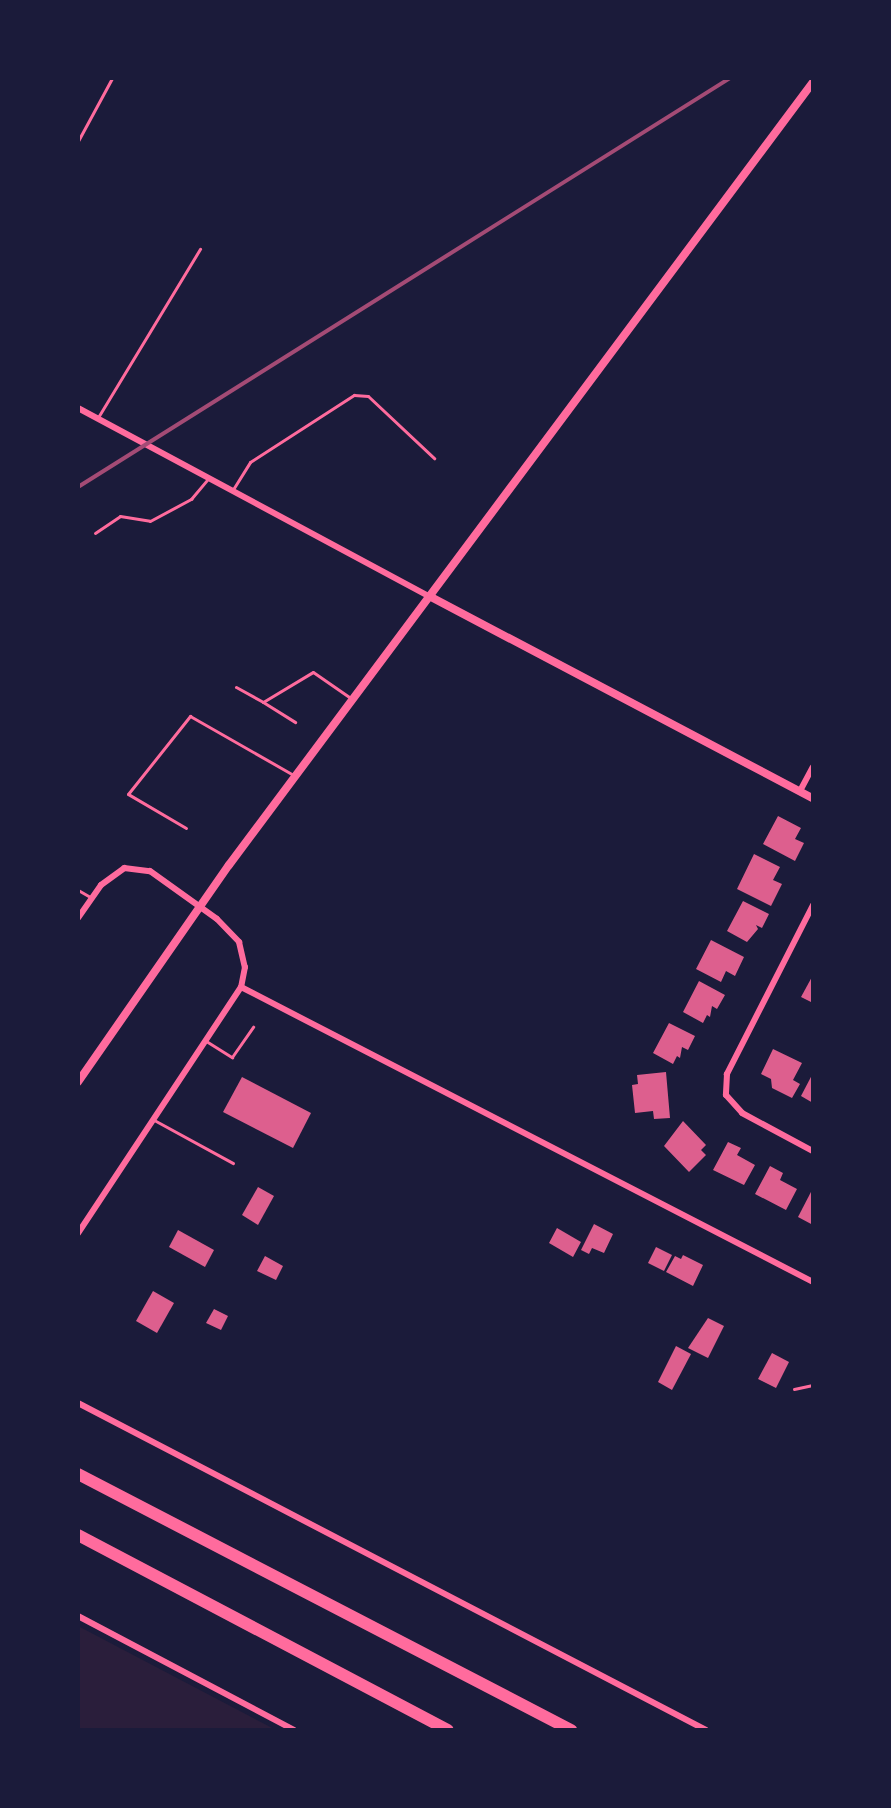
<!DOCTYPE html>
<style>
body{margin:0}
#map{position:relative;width:891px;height:1808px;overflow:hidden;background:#1b1b3a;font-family:"Archivo Narrow",sans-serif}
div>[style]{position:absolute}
.green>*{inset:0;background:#2a1e3b}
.building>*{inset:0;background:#dd5f8e}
.service>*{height:3px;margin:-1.5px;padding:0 1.5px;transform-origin:1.5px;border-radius:1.5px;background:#ff6b9d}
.minor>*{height:6px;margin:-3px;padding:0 3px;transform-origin:3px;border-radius:3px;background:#ff6b9d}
.tertiary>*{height:8px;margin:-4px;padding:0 4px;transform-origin:4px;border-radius:4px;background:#ff6b9d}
.motorway>*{height:12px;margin:-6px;padding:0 6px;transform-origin:6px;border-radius:6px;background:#ff6b9d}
.rail>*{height:4px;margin:-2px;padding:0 2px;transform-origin:2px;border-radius:2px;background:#a44b75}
span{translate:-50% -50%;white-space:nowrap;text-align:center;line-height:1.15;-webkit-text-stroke:7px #1b1b3a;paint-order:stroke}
.frame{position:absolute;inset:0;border:80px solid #1b1b3a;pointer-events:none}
</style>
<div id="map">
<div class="green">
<div style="clip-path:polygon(78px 1626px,276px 1730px,78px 1730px)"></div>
</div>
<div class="building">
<div style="clip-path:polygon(778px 816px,801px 828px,795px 839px,804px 843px,795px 861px,763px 844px)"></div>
<div style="clip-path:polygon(754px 854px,780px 867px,773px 880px,782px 884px,771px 906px,737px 889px)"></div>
<div style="clip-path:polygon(743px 901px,769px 914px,762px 928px,756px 925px,758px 929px,747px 942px,727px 931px)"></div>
<div style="clip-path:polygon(711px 940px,744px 957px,735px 976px,726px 971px,721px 982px,696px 969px)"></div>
<div style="clip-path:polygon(813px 975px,813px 1003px,801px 997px)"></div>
<div style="clip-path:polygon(699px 981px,725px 995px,717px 1009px,712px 1006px,710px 1017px,707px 1015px,703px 1023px,683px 1012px)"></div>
<div style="clip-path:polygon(669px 1023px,695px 1036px,688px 1050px,682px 1047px,680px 1058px,677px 1056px,673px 1064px,653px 1053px)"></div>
<div style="clip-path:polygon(773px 1049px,802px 1063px,793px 1080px,800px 1084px,792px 1098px,772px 1088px,771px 1079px,761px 1074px)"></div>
<div style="clip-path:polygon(666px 1072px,670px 1118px,654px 1119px,653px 1111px,635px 1113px,632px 1085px,638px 1084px,637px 1075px)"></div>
<div style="clip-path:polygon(813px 1073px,813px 1103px,801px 1096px)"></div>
<div style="clip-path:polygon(242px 1077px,311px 1113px,293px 1148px,223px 1112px)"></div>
<div style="clip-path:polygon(683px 1121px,706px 1145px,701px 1150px,706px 1155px,689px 1172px,664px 1146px)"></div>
<div style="clip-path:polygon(728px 1142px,741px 1148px,737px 1155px,755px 1165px,744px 1185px,713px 1170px)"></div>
<div style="clip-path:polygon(770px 1166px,783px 1173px,780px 1180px,797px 1189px,786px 1210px,755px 1194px)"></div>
<div style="clip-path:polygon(258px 1187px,274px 1196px,258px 1225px,242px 1215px)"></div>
<div style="clip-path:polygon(813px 1188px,813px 1225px,798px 1217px)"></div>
<div style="clip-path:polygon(594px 1224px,613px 1234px,604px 1253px,592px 1248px,589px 1254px,581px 1250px)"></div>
<div style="clip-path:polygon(557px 1228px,581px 1242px,573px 1257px,549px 1243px)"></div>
<div style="clip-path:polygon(178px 1230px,214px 1250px,205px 1267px,169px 1247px)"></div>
<div style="clip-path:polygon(656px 1247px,672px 1255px,664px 1271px,648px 1263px)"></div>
<div style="clip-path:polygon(683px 1255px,703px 1265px,693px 1286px,666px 1272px,675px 1256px,681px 1259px)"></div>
<div style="clip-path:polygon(265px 1256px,283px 1266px,276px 1280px,257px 1271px)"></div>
<div style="clip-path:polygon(153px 1291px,174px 1303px,157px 1333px,136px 1321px)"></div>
<div style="clip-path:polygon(214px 1309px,228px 1316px,221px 1330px,206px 1323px)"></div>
<div style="clip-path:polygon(708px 1318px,724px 1326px,708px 1358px,688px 1348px)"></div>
<div style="clip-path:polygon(676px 1346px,691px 1354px,672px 1390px,658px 1382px)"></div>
<div style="clip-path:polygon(772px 1353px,789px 1362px,776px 1388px,758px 1379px)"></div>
</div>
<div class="service">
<div style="left:78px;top:141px;width:72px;rotate:-61.6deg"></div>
<div style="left:97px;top:419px;width:199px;rotate:-58.8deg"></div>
<div style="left:232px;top:491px;width:34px;rotate:-58deg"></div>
<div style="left:250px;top:462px;width:124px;rotate:-32.8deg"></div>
<div style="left:354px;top:395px;width:14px;rotate:4deg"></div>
<div style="left:368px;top:396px;width:91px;rotate:43.2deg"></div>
<div style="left:95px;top:533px;width:30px;rotate:-34deg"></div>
<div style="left:120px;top:516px;width:30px;rotate:9deg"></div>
<div style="left:150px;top:521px;width:47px;rotate:-28.2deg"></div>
<div style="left:191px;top:499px;width:25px;rotate:-50deg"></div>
<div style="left:236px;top:687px;width:31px;rotate:29deg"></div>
<div style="left:263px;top:702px;width:58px;rotate:-31deg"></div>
<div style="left:313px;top:672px;width:47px;rotate:34.7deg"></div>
<div style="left:263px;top:702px;width:38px;rotate:32deg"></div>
<div style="left:186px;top:828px;width:67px;rotate:-149.6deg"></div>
<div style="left:128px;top:794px;width:100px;rotate:-51.5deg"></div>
<div style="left:190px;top:716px;width:121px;rotate:29.7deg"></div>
<div style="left:78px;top:890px;width:16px;rotate:30deg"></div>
<div style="left:206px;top:1041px;width:31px;rotate:32deg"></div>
<div style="left:232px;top:1057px;width:37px;rotate:-55deg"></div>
<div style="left:154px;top:1120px;width:90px;rotate:28.6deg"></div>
<div style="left:794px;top:1389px;width:19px;rotate:-12deg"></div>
</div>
<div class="minor">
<div style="left:78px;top:408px;width:400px;rotate:28.2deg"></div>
<div style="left:800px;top:791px;width:27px;rotate:-62deg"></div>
<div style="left:813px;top:905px;width:190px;rotate:117deg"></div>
<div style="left:727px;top:1074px;width:21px;rotate:93deg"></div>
<div style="left:726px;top:1095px;width:24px;rotate:48deg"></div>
<div style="left:742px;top:1113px;width:81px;rotate:28.2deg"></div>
<div style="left:78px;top:918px;width:40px;rotate:-55.1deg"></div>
<div style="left:101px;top:885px;width:29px;rotate:-36deg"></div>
<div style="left:124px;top:868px;width:26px;rotate:7deg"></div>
<div style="left:150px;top:871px;width:82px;rotate:35.6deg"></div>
<div style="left:217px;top:919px;width:32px;rotate:46deg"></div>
<div style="left:239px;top:942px;width:26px;rotate:77deg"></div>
<div style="left:245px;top:967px;width:20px;rotate:101deg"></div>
<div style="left:241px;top:987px;width:295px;rotate:123.5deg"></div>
<div style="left:241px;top:987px;width:644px;rotate:27.28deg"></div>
<div style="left:78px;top:1403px;width:708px;rotate:27.51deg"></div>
<div style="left:78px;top:1616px;width:244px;rotate:27.8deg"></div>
</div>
<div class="tertiary">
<div style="left:431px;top:597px;width:432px;rotate:27.8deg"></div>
<div style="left:78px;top:1082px;width:264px;rotate:-55.2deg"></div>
<div style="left:229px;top:865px;width:977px;rotate:-53.28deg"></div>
</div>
<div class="motorway">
<div style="left:78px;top:1474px;width:556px;rotate:27.44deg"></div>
<div style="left:78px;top:1535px;width:418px;rotate:27.8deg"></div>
</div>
<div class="rail">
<div style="left:78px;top:487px;width:770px;rotate:-32.1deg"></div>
</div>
<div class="frame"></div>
</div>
